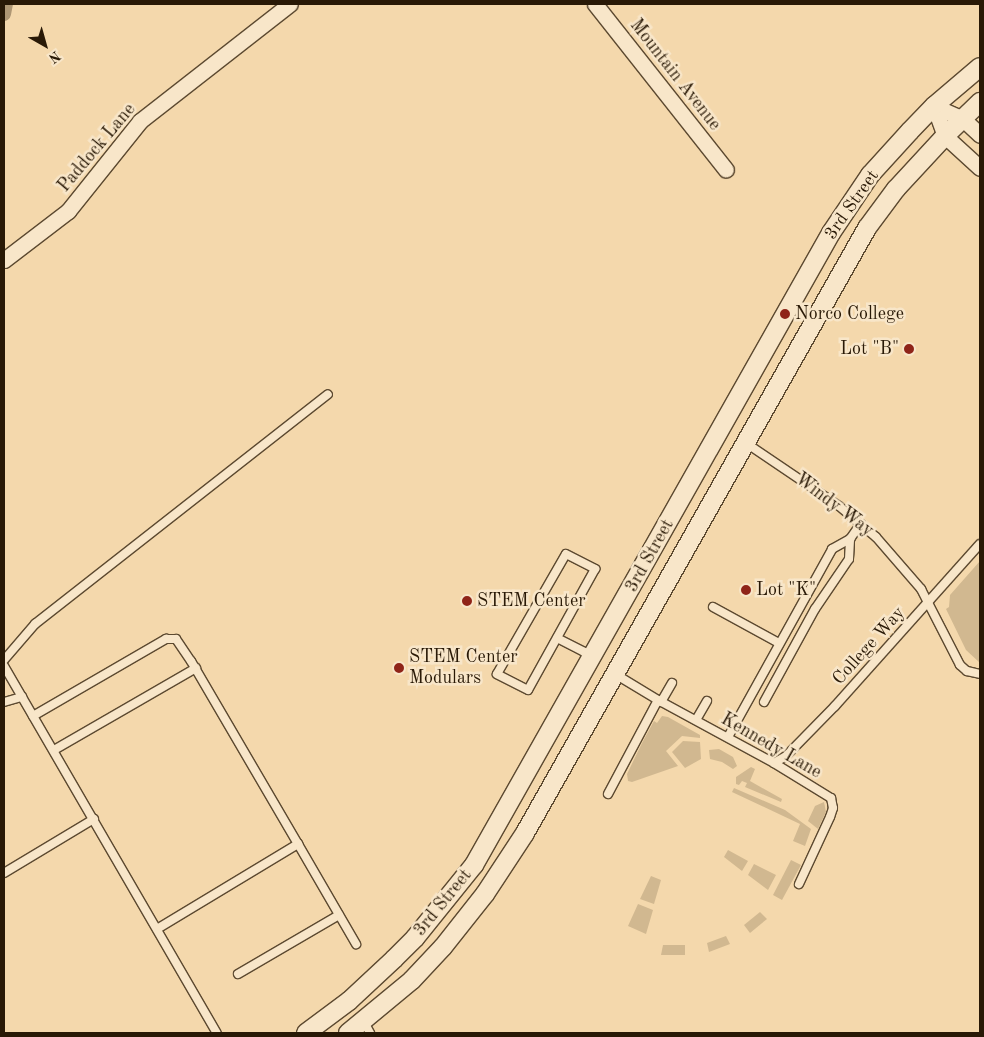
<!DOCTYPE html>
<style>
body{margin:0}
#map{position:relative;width:984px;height:1037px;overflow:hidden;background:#f4d8ac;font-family:"Old Standard TT",serif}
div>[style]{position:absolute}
.green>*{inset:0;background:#d1b890}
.canal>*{height:14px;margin:-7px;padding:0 7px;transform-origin:7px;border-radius:7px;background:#af9774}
.roads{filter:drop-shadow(1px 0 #5c4930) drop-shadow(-1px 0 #5c4930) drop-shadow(0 1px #5c4930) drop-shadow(0 -1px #5c4930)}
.service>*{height:8px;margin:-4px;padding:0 4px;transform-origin:4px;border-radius:4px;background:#f8e6c9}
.minor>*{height:15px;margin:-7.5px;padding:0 7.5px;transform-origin:7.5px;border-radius:7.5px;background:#f8e6c9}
.tertiary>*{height:18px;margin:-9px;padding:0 9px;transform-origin:9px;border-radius:9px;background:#f8e6c9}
.dots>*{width:14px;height:14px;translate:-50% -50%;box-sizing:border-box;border:2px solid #f8e6c9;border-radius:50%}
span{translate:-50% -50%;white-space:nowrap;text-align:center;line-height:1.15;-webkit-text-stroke:5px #f8e6c9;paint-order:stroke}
.street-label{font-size:18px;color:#291906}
.poi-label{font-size:18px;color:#291906}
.left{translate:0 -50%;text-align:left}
.right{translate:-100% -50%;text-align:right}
.frame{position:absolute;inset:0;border:5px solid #291906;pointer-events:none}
.north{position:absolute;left:20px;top:20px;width:50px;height:50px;-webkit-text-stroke:4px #f8e6c9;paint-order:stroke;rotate:142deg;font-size:14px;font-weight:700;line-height:20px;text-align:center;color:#291906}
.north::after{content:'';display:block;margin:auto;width:18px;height:22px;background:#291906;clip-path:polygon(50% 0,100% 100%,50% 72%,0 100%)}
</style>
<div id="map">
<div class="green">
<div style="clip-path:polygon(980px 561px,980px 663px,966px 650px,946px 609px,949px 607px,950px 595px)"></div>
<div style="clip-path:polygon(662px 716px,668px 717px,700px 735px,700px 738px,682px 736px,666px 751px,678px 766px,632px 782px,628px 781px,627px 774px,642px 743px,654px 721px,657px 723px)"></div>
<div style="clip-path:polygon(683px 741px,700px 742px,701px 759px,685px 768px,672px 752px)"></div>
<div style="clip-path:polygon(719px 749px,733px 757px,737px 766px,733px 769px,722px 762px,710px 759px,709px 750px)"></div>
<div style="clip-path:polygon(751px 767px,755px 769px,750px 781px,782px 799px,781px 802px,745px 787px,747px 783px,742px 781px,739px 785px,736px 784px,736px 777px)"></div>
<div style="clip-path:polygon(734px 788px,785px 810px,811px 829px,805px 846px,793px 841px,800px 824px,732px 792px)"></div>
<div style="clip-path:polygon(824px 802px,826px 812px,818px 829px,808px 821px,815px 806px)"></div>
<div style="clip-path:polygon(728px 850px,748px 861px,742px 871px,724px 857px)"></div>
<div style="clip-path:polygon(791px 860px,801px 865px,782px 900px,773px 895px)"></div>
<div style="clip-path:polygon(754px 864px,776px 875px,768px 890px,748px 875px)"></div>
<div style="clip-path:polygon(651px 876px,661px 880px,654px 904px,640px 899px)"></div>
<div style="clip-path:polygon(638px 904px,653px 910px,646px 934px,628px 926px)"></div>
<div style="clip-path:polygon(760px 912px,767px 919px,750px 933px,744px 925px)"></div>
<div style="clip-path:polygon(726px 936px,730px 944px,709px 952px,707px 943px)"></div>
<div style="clip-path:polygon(663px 945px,685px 945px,685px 955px,661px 955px)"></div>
</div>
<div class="canal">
<div style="left:4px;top:14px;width:10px;rotate:-79deg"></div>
</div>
<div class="roads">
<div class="service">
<div style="left:746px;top:443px;width:112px;rotate:34.1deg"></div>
<div style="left:839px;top:506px;width:48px;rotate:40deg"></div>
<div style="left:876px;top:537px;width:69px;rotate:49.1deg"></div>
<div style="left:921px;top:589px;width:85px;rotate:62.8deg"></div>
<div style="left:960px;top:665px;width:9px;rotate:41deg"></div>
<div style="left:967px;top:671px;width:13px;rotate:13deg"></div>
<div style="left:566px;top:554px;width:33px;rotate:27deg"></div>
<div style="left:595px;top:569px;width:138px;rotate:119deg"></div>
<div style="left:528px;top:690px;width:35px;rotate:-153deg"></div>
<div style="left:497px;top:674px;width:138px;rotate:-60.1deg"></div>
<div style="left:713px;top:607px;width:75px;rotate:28.6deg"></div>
<div style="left:557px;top:638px;width:30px;rotate:27deg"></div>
<div style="left:584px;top:652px;width:10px;rotate:45deg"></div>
<div style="left:4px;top:660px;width:48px;rotate:-49.3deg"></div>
<div style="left:35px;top:624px;width:372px;rotate:-38.1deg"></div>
<div style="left:4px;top:666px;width:424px;rotate:59.9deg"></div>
<div style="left:615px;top:674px;width:50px;rotate:31.2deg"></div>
<div style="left:658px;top:700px;width:132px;rotate:28.5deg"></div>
<div style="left:774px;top:763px;width:67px;rotate:31.6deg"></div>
<div style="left:831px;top:798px;width:10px;rotate:79deg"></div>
<div style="left:833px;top:808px;width:9px;rotate:108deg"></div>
<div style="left:830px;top:817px;width:74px;rotate:114.8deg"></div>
<div style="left:4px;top:702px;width:19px;rotate:-16deg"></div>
<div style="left:661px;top:702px;width:22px;rotate:-60deg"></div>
<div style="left:764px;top:702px;width:106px;rotate:-61.3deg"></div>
<div style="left:815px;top:609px;width:60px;rotate:-55.8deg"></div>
<div style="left:849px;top:559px;width:20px;rotate:-87deg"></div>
<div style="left:33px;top:716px;width:154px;rotate:-30.1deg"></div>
<div style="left:166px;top:639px;width:10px"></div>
<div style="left:176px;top:639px;width:27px;rotate:56deg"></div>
<div style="left:191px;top:661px;width:212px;rotate:59.7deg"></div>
<div style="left:696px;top:720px;width:22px;rotate:-60deg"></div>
<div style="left:728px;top:737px;width:215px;rotate:-61deg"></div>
<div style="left:832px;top:549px;width:21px;rotate:-29deg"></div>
<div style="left:850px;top:539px;width:19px;rotate:-55deg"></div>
<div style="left:54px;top:750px;width:164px;rotate:-30deg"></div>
<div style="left:774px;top:763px;width:14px;rotate:-30deg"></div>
<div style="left:786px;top:756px;width:70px;rotate:-45.6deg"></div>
<div style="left:835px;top:706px;width:217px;rotate:-48.2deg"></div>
<div style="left:608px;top:794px;width:106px;rotate:-62deg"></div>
<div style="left:4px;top:873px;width:105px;rotate:-31deg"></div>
<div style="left:157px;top:929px;width:165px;rotate:-31.1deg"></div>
<div style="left:298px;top:844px;width:116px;rotate:59.9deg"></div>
<div style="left:238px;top:974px;width:117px;rotate:-30.3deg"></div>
<div style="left:364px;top:1022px;width:13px;rotate:61deg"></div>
</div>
<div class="minor">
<div style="left:595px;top:4px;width:211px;rotate:51.7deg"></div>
<div style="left:934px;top:106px;width:32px;rotate:70deg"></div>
<div style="left:945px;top:136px;width:47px;rotate:42.4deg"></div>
<div style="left:934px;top:106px;width:32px;rotate:24deg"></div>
<div style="left:963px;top:119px;width:23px;rotate:43deg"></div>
<div style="left:4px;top:260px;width:81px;rotate:-37.4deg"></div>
<div style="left:68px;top:211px;width:115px;rotate:-51.3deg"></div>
<div style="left:140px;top:121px;width:190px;rotate:-38deg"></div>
</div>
<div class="tertiary">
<div style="left:306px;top:1033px;width:54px;rotate:-36.7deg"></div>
<div style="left:349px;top:1001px;width:62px;rotate:-43deg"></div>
<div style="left:394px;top:959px;width:30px;rotate:-45deg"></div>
<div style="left:415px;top:938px;width:94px;rotate:-51.1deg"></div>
<div style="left:474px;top:865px;width:726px;rotate:-60.54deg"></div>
<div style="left:831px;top:233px;width:70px;rotate:-56.1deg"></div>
<div style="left:870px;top:175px;width:59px;rotate:-47.7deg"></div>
<div style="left:910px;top:131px;width:35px;rotate:-46deg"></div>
<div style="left:934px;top:106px;width:60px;rotate:-40.3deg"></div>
<div style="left:348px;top:1033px;width:83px;rotate:-39.6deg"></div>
<div style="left:412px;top:980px;width:45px;rotate:-46.8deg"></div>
<div style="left:443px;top:947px;width:68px;rotate:-51.6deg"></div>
<div style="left:485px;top:894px;width:73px;rotate:-56.7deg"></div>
<div style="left:525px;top:833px;width:695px;rotate:-60.52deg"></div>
<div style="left:867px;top:228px;width:49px;rotate:-53.4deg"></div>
<div style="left:896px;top:189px;width:72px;rotate:-47.2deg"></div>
<div style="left:945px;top:136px;width:49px;rotate:-44.2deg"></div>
</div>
</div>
<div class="dots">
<div style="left:785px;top:314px;background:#8f2418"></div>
<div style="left:909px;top:349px;background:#8f2418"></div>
<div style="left:746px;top:590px;background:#8f2418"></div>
<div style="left:467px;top:601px;background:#8f2418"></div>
<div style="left:399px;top:668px;background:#8f2418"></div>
</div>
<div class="street-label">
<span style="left:675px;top:75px;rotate:52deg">Mountain Avenue</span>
<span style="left:97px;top:148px;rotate:-50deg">Paddock Lane</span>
<span style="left:852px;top:205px;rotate:-55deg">3rd Street</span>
<span style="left:834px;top:505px;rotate:37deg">Windy Way</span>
<span style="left:650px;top:556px;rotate:-61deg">3rd Street</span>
<span style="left:869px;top:646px;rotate:-48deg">College Way</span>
<span style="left:771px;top:746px;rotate:30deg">Kennedy Lane</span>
<span style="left:443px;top:903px;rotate:-51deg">3rd Street</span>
</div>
<div class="poi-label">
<span class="left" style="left:795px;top:314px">Norco College</span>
<span class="right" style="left:899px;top:349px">Lot "B"</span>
<span class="left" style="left:756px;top:590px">Lot "K"</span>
<span class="left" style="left:477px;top:601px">STEM Center</span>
<span class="left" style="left:409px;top:668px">STEM Center<br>Modulars</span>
</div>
<div class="frame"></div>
<div class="north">N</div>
</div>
